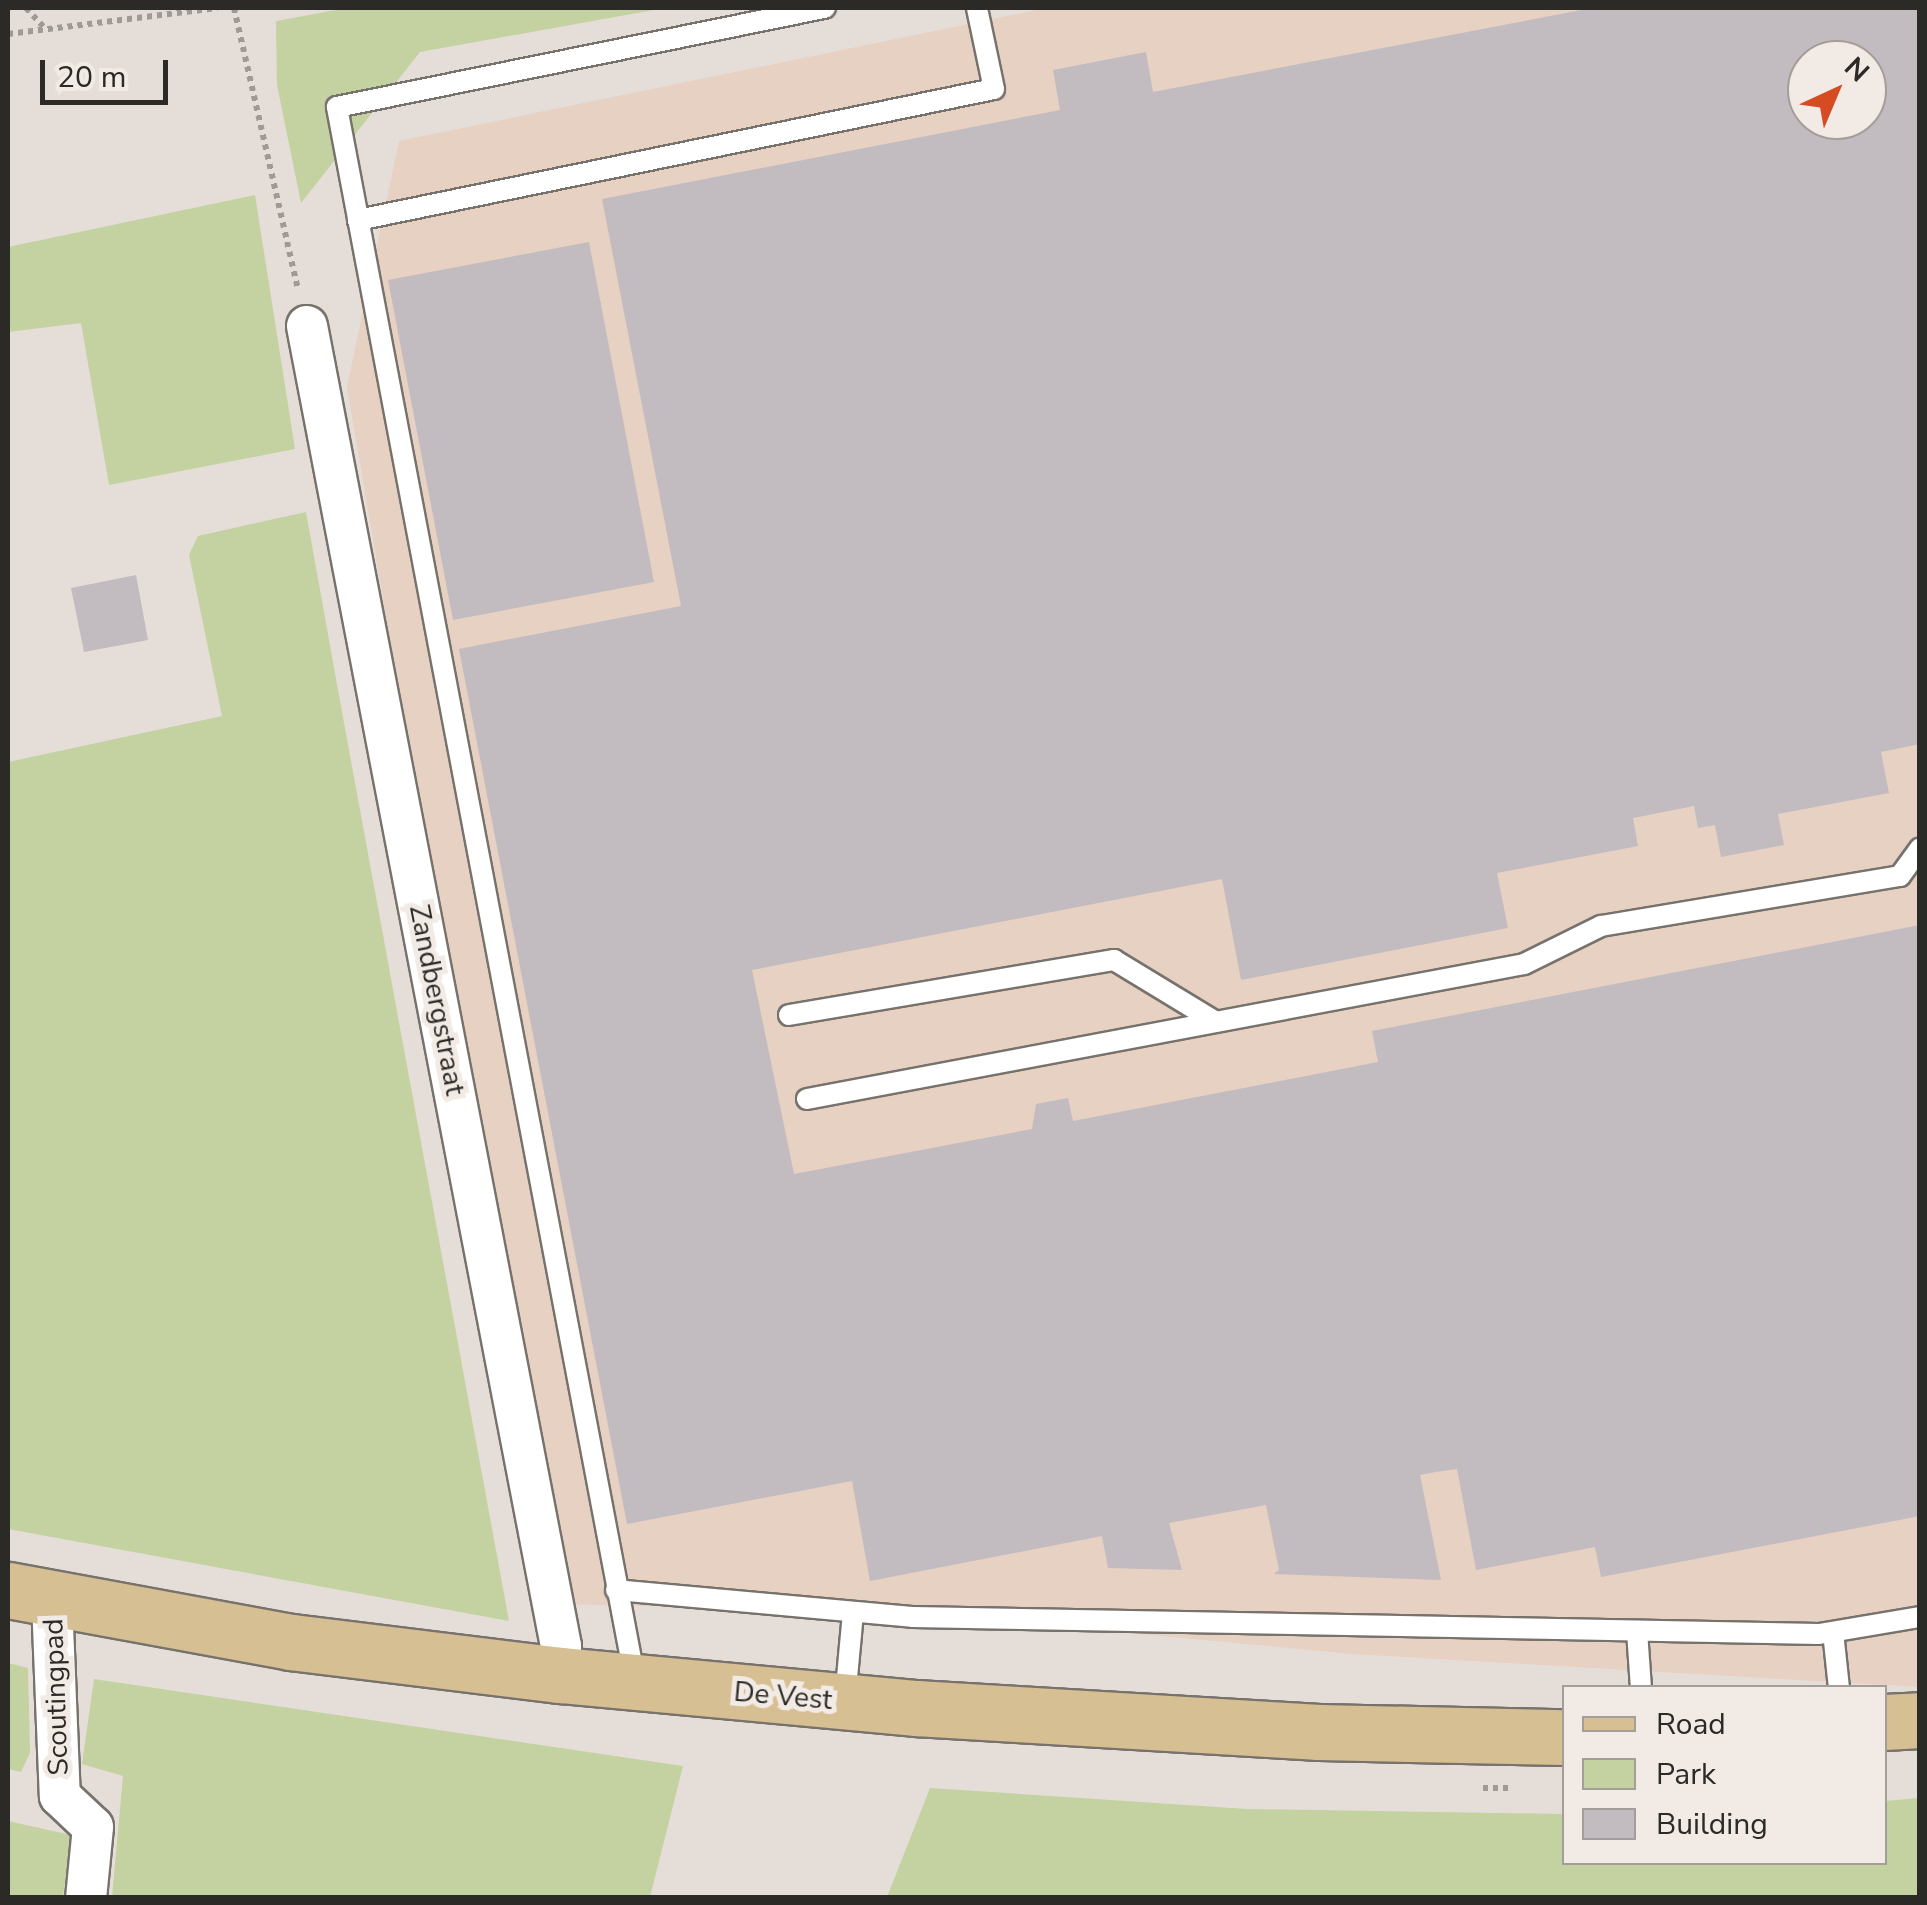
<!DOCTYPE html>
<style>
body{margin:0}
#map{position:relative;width:1927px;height:1905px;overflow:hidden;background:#e5ded8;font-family:"Nunito Sans",sans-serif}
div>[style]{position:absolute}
.industrial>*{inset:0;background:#e6d1c3}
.green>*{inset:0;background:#c3d2a0}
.building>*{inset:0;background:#c2bbc0}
.path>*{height:6px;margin-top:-3px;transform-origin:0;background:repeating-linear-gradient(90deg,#9f9a95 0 5px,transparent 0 10px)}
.roads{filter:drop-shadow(2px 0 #78726c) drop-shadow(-2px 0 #78726c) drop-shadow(0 2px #78726c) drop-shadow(0 -2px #78726c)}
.lane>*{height:20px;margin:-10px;padding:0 10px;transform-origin:10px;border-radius:10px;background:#fff}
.street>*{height:40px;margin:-20px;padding:0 20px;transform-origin:20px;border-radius:20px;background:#fff}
.primary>*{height:55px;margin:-27.5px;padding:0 27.5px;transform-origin:27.5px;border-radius:27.5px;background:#d7bf94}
span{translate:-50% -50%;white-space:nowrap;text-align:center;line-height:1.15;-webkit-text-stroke:10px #f2ebe5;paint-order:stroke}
.street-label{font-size:28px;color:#2c2a27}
.frame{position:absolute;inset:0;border:10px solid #2c2a27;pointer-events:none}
.legend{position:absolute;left:1562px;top:1685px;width:325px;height:180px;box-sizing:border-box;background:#f2ebe5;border:2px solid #a39e99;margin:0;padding:12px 18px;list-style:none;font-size:30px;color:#2c2a27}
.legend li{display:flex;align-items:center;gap:20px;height:50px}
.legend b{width:50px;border:2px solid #a39e99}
.north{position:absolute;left:1787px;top:40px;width:100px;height:100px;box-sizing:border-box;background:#f2ebe5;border:2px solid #a39e99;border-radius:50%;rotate:44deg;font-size:28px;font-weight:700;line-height:40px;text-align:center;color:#2c2a27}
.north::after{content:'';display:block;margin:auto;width:35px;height:45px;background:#d54c23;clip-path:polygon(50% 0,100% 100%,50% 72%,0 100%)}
.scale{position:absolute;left:40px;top:60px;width:128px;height:45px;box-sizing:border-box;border:5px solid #2c2a27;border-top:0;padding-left:12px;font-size:30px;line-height:35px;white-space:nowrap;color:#2c2a27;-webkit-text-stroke:8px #f2ebe5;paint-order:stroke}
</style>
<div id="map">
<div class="industrial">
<div style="clip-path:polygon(evenodd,1046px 8px,1919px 8px,1919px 1687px,1351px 1654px,898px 1611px,554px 1604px,347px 387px,399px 141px,1046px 8px,1807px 60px,1867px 60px,1867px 120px,1807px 120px,1807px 60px)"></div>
</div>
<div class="green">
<div style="clip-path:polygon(347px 8px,665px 8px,420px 52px,301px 203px,277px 85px,276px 21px)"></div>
<div style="clip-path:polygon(255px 195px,295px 449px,109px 485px,81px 323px,8px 332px,8px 247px)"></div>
<div style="clip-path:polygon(306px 512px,340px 701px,509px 1621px,8px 1529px,8px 762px,222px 716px,189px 555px,198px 536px)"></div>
<div style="clip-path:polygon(8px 1663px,28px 1668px,30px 1753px,21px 1772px,8px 1769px)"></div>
<div style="clip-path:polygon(94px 1679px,683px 1766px,650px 1897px,112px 1897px,123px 1776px,82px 1764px)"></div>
<div style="clip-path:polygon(930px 1788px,1247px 1809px,1564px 1814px,1564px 1862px,1884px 1862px,1885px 1801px,1919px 1798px,1919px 1897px,887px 1897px)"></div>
<div style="clip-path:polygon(8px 1821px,71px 1835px,63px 1897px,8px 1897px)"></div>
</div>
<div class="building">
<div style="clip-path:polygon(evenodd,1592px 8px,1920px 8px,1920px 744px,1881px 752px,1889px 793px,1778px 814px,1784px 845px,1721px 857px,1715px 825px,1698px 828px,1694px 806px,1633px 818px,1638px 846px,1497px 873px,1508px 928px,1241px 980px,1222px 879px,752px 970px,794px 1174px,1032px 1129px,1036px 1104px,1068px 1098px,1073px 1121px,1378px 1062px,1372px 1031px,1920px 925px,1920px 1516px,1601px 1577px,1595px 1547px,1476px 1570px,1457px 1469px,1435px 1472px,1420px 1475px,1441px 1580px,1274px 1574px,1279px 1570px,1266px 1505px,1169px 1523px,1182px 1570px,1108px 1568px,1102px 1536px,870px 1581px,852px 1481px,627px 1524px,459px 649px,681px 606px,602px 199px,1060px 110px,1053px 70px,1146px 52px,1153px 92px,1592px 8px,1807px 60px,1867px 60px,1867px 120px,1807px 120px,1807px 60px)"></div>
<div style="clip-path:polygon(589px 242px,654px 582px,453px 620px,388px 280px)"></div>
<div style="clip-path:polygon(136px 575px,148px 640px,84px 652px,71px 588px)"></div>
</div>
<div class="path">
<div style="left:26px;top:8px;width:26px;rotate:47deg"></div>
<div style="left:234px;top:8px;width:288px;rotate:77.2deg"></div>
<div style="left:8px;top:34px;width:211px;rotate:-7.1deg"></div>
<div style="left:1483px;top:1788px;width:28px"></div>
</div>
<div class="roads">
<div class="lane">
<div style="left:358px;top:220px;width:649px;rotate:-11.64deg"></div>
<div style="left:994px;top:89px;width:83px;rotate:-101.9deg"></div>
<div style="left:789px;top:1015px;width:330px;rotate:-9.6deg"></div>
<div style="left:1114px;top:960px;width:119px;rotate:31.3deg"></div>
<div style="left:807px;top:1099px;width:730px;rotate:-10.66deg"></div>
<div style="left:1524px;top:964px;width:86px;rotate:-26.3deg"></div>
<div style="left:1601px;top:926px;width:303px;rotate:-9.5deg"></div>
<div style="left:1900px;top:876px;width:34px;rotate:-54deg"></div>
<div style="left:616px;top:1590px;width:298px;rotate:5.2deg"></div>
<div style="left:913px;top:1617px;width:906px;rotate:1.07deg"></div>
<div style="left:1819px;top:1634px;width:102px;rotate:-9.6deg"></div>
<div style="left:1637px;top:1631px;width:57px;rotate:86deg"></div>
<div style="left:1833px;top:1632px;width:56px;rotate:83.9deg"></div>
<div style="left:635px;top:1680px;width:1601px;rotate:-100.73deg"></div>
<div style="left:337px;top:107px;width:498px;rotate:-11.5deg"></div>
<div style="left:845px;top:1699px;width:87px;rotate:-84.7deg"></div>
</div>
<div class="street">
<div style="left:307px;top:326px;width:1344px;rotate:79.11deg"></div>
<div style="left:561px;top:1646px;width:29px;rotate:92deg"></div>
<div style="left:52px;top:1601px;width:195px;rotate:87.7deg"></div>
<div style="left:60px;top:1796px;width:45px;rotate:43.2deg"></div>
<div style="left:93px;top:1827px;width:71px;rotate:95.6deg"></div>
</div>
<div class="primary">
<div style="left:8px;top:1590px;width:288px;rotate:10.4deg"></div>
<div style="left:291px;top:1642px;width:271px;rotate:7deg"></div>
<div style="left:560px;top:1675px;width:358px;rotate:5.3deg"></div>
<div style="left:916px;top:1708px;width:404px;rotate:3.4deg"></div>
<div style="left:1319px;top:1732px;width:245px;rotate:1.2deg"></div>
<div style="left:1884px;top:1722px;width:36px;rotate:-3deg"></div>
</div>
</div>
<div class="street-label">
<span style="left:437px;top:1000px;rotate:79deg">Zandbergstraat</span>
<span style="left:783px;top:1696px;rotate:5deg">De Vest</span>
<span style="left:56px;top:1697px;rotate:-92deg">Scoutingpad</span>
</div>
<div class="frame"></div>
<ul class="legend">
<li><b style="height:12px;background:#d7bf94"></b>Road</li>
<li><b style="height:28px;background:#c3d2a0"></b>Park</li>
<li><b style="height:28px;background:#c2bbc0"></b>Building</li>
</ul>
<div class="north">N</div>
<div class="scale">20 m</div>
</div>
